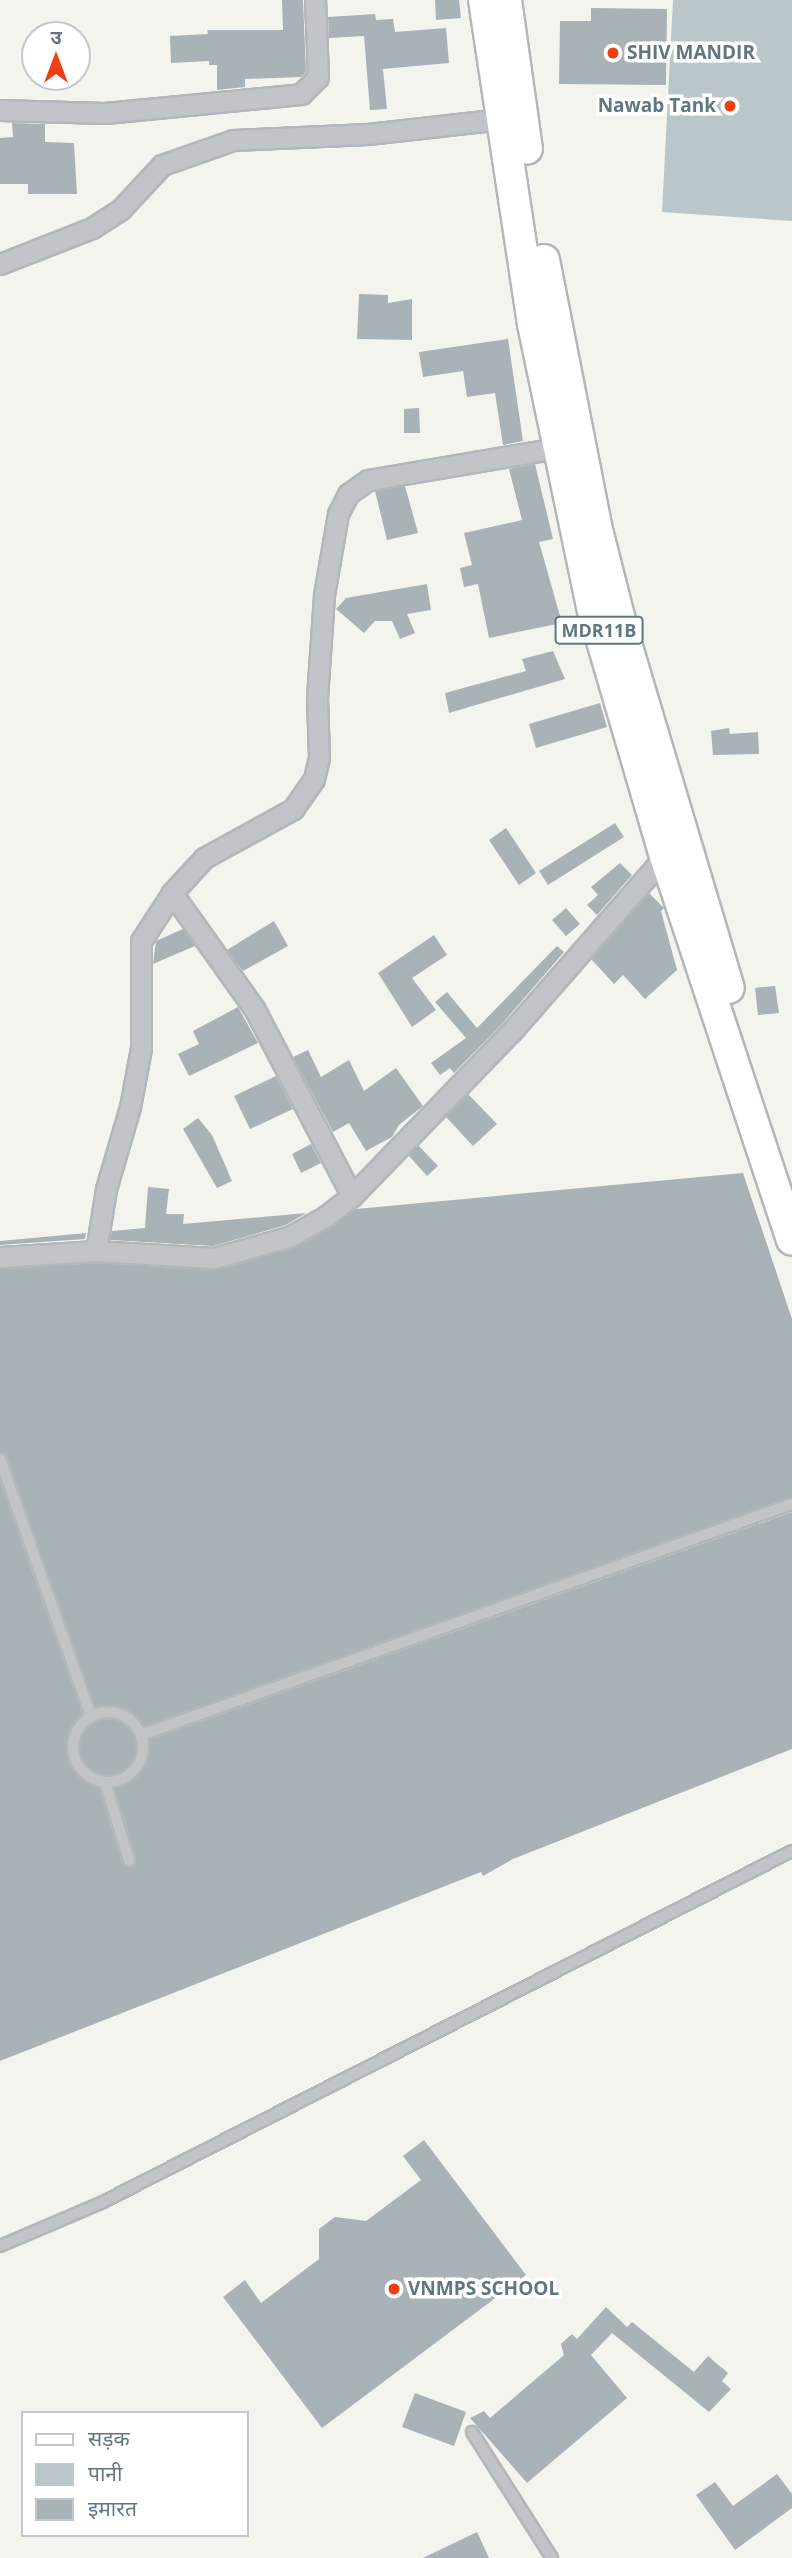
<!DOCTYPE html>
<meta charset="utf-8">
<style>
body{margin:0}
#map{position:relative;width:792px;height:2558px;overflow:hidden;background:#f4f4ef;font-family:"Open Sans","Noto Sans Devanagari",sans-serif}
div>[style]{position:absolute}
.water>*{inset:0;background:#b9c7cb}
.building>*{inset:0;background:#a9b2b7}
.roads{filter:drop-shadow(2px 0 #b2b7ba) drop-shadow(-2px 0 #b2b7ba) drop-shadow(0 2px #b2b7ba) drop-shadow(0 -2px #b2b7ba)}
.lane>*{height:10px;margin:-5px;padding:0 5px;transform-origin:5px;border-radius:5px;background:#c1c5c8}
.lane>.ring{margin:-5px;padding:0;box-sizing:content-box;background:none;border:10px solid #c1c5c8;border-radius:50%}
.street>*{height:19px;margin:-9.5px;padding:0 9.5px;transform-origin:9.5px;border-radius:9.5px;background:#c1c5c8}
.primary>*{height:30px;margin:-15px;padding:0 15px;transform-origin:15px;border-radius:15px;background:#fff}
.dots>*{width:19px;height:19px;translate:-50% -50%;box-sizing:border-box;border:4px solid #fff;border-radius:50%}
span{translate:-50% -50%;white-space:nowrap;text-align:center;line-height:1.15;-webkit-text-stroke:7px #fff;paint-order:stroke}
.shield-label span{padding:2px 5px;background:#fff;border:2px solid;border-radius:5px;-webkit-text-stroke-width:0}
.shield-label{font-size:18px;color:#617583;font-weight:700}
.poi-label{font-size:19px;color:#617583;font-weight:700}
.left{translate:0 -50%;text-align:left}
.right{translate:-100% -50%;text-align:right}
.legend{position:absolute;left:21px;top:2411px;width:228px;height:126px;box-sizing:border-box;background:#fff;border:2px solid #c0c8cd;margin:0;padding:9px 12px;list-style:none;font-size:21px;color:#617583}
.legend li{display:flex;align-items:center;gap:14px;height:35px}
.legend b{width:35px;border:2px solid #c0c8cd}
.north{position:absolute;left:21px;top:21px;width:70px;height:70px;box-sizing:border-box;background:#fff;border:2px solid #c0c8cd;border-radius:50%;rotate:0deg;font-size:19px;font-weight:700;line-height:28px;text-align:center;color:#617583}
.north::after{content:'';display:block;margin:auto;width:24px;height:32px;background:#ef3d14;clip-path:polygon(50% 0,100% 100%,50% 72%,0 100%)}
</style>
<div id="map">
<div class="water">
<div style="clip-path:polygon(673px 0,792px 0,792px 221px,662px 212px)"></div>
</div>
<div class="building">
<div style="clip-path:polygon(282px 0,303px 0,306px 72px,301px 77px,245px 79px,245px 87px,217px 90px,217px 65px,209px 65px,209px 61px,171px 63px,170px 36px,208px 34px,207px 30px,283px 30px)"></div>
<div style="clip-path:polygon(435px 0,459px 0,461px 18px,436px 20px)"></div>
<div style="clip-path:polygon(591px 8px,667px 9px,666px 85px,559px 84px,560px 21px,591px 21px)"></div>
<div style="clip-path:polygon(375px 14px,376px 20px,393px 19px,395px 32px,446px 28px,449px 63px,383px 69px,387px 109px,370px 110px,364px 36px,329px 38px,328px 17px)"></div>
<div style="clip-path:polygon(12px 123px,45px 124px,45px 142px,74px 143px,77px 194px,28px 194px,28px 184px,0 184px,0 138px,13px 137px)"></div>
<div style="clip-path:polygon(359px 294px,388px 295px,388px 303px,412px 299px,412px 340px,357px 339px)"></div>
<div style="clip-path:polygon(508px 339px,523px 441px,503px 445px,495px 393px,467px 397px,463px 371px,423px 377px,419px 352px)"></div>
<div style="clip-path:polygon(419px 408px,420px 433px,404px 433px,404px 409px)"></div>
<div style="clip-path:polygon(535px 464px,553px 539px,539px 542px,562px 623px,489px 638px,478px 584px,464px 587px,460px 568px,472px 565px,464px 533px,522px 520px,509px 469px)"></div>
<div style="clip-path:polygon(405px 486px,418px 533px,387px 540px,375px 491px)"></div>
<div style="clip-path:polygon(427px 584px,431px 610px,407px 614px,415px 633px,400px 639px,392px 621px,375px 621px,364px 633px,336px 609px,346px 598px)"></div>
<div style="clip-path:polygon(553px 651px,565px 679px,449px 713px,445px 693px,526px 671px,522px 659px)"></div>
<div style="clip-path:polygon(600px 703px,607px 727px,536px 748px,529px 724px)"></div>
<div style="clip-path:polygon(729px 728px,730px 734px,758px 732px,759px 754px,713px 755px,711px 731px)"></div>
<div style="clip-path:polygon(615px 823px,624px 837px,548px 885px,539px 871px)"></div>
<div style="clip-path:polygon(506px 828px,536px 873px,519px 885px,489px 840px)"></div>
<div style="clip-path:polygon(620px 863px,632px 875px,597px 915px,587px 905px,598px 895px,591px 887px)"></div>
<div style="clip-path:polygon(649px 893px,664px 908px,661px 911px,677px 970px,645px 999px,623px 975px,614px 984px,591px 959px)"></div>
<div style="clip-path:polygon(566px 908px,580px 924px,566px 936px,552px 920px)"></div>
<div style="clip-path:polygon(274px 921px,288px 946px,243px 971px,227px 950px)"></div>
<div style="clip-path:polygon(183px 929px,195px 946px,153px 964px,156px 941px)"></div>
<div style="clip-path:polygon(434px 935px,447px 955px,412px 978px,436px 1010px,412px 1027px,378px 973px)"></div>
<div style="clip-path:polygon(557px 946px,564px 952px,502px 1024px,454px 1073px,450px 1068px,440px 1075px,431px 1063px,466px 1038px,435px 1002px,447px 992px,477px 1028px)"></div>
<div style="clip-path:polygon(775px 986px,779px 1013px,758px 1015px,755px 988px)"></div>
<div style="clip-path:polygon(238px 1007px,258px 1043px,189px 1076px,178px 1054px,199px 1044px,193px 1031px)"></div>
<div style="clip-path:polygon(308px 1050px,321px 1077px,349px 1060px,364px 1091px,396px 1068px,423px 1106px,399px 1125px,392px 1137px,366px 1151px,349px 1123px,333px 1132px,293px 1057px)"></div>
<div style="clip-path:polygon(276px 1076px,293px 1109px,250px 1129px,234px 1096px)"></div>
<div style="clip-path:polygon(468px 1094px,497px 1124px,473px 1146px,446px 1117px)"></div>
<div style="clip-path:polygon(198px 1118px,212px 1135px,232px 1181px,217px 1188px,183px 1129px)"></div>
<div style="clip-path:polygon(311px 1144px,321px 1163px,301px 1173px,292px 1154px)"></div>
<div style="clip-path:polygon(418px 1145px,438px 1166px,427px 1176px,408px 1155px)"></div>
<div style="clip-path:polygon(evenodd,743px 1173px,792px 1319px,792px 1497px,139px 1728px,134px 1737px,143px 1742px,792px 1512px,792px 1749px,513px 1859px,483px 1876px,481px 1872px,0 2061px,0 1481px,84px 1718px,93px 1723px,98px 1717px,7px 1457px,0 1452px,0 1269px,96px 1263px,217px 1270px,297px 1247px,356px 1209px,743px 1173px,102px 1775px,112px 1780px,136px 1858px,132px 1867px,122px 1862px,98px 1784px,102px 1775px)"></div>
<div style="clip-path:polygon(148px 1187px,169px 1189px,166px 1214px,184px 1214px,183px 1224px,306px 1213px,286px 1225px,213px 1246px,110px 1240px,112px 1231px,145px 1228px)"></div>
<div style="clip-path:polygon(86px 1233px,85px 1239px,0 1245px,0 1241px)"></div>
<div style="clip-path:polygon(424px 2140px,526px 2275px,322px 2428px,223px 2297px,245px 2280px,261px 2303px,319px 2259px,319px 2229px,335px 2217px,366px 2221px,421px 2180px,403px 2156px)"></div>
<div style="clip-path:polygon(606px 2307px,627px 2327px,632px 2322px,694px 2372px,708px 2356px,728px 2373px,722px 2381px,731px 2389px,709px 2412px,612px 2333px,591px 2355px,627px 2398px,527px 2483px,470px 2418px,484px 2411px,490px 2418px,564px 2355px,561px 2344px,572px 2334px,577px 2339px)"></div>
<div style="clip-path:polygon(415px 2393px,466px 2412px,454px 2446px,402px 2427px)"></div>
<div style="clip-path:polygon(777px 2474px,792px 2494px,792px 2508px,735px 2550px,696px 2495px,715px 2482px,733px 2506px)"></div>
<div style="clip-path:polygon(477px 2532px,489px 2558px,423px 2558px)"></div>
</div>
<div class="roads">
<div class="lane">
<div style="left:0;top:1459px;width:273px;rotate:70.5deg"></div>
<div class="ring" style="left:73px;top:1712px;width:60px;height:60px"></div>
<div style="left:141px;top:1735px;width:691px;rotate:-19.54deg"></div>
<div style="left:105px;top:1782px;width:82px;rotate:72.9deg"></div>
<div style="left:0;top:2246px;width:112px;rotate:-23.1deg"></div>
<div style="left:103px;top:2202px;width:773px;rotate:-27deg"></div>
<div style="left:472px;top:2432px;width:149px;rotate:57.6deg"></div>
</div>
<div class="street">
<div style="left:0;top:110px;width:105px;rotate:1.6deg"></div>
<div style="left:105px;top:113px;width:197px;rotate:-5.5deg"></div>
<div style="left:301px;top:94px;width:24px;rotate:-45deg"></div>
<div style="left:318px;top:77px;width:77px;rotate:-92.2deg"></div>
<div style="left:0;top:264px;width:99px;rotate:-21.4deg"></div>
<div style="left:92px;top:228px;width:35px;rotate:-33deg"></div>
<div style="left:121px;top:209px;width:60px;rotate:-47deg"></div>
<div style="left:162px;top:165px;width:75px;rotate:-19.4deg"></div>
<div style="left:233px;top:140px;width:135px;rotate:-2.5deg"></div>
<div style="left:368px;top:134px;width:144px;rotate:-6.4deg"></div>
<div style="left:172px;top:893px;width:143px;rotate:54.6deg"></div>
<div style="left:255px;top:1010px;width:210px;rotate:62.5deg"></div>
<div style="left:96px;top:1251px;width:63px;rotate:-80.8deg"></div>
<div style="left:106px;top:1189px;width:85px;rotate:-73.7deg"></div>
<div style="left:130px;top:1107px;width:60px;rotate:-79.4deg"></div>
<div style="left:141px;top:1048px;width:107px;rotate:-90deg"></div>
<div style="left:141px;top:941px;width:57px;rotate:-57.1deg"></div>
<div style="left:172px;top:893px;width:47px;rotate:-47.6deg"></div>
<div style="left:204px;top:858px;width:102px;rotate:-28.8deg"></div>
<div style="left:293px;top:809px;width:37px;rotate:-55deg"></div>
<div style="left:314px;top:779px;width:23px;rotate:-77deg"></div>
<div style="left:319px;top:757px;width:59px;rotate:-91.9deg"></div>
<div style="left:317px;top:698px;width:103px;rotate:-86.1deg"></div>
<div style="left:324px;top:595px;width:82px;rotate:-80.2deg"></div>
<div style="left:338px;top:514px;width:22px;rotate:-63deg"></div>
<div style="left:348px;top:494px;width:24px;rotate:-35deg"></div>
<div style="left:368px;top:480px;width:192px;rotate:-9.6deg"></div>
<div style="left:0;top:1257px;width:96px;rotate:-3.6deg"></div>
<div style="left:96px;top:1251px;width:118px;rotate:3.4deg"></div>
<div style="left:214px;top:1258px;width:80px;rotate:-15.9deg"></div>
<div style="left:291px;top:1236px;width:40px;rotate:-29.7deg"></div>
<div style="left:326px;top:1216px;width:33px;rotate:-38deg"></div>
<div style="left:352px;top:1196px;width:228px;rotate:-45.9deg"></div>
<div style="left:511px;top:1032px;width:234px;rotate:-48.8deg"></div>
</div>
<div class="primary">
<div style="left:484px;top:0;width:328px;rotate:81.4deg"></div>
<div style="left:533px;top:324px;width:292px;rotate:78.2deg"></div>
<div style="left:593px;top:610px;width:256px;rotate:73.7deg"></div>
<div style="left:665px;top:856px;width:404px;rotate:71.7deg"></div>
<div style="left:506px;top:0;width:150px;rotate:82deg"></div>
<div style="left:544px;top:260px;width:279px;rotate:78.9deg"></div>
<div style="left:598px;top:534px;width:109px;rotate:75.7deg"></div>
<div style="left:625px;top:640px;width:363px;rotate:73.4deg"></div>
</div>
</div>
<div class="dots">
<div style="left:613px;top:53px;background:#ef3d14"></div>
<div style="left:730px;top:106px;background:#ef3d14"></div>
<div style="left:394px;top:2289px;background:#ef3d14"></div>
</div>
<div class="shield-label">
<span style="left:599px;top:630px">MDR11B</span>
</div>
<div class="poi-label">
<span class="left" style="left:627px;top:53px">SHIV MANDIR</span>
<span class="right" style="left:716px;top:106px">Nawab Tank</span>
<span class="left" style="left:408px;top:2289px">VNMPS SCHOOL</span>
</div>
<ul class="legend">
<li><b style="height:9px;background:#fff"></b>सड़क</li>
<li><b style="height:19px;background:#b9c7cb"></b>पानी</li>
<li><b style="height:19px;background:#a9b2b7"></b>इमारत</li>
</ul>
<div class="north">उ</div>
</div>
